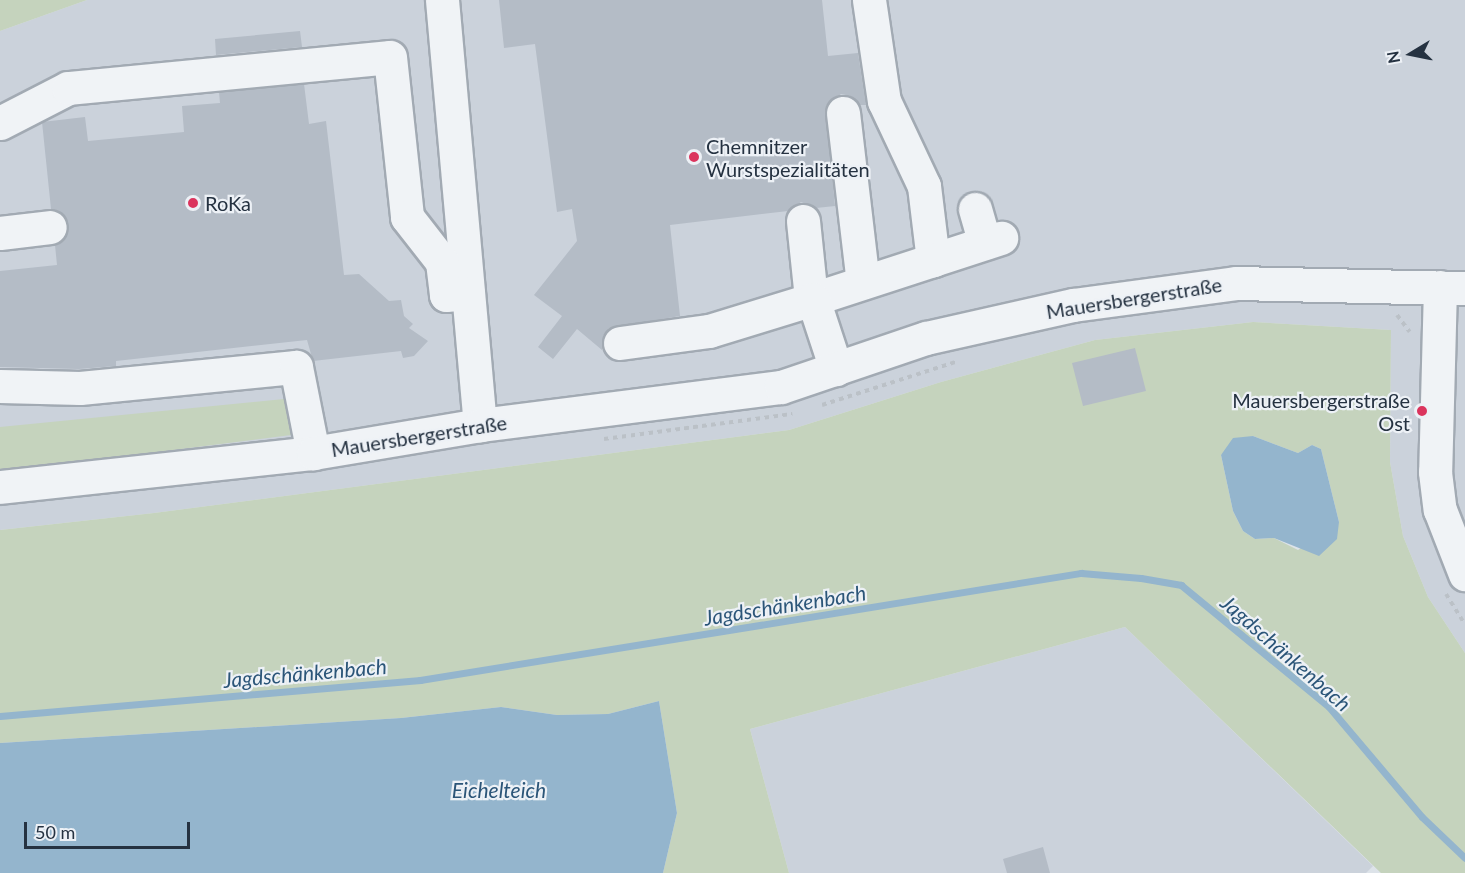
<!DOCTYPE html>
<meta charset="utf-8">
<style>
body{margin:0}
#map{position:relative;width:1465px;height:873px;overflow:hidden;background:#dde3e9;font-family:Lato,sans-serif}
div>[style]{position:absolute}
.built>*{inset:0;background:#cbd2db}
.green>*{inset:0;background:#c5d3bd}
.water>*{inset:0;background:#94b5cd}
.stream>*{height:7px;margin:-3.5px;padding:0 3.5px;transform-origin:3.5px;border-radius:3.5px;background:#94b5cd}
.building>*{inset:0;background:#b4bcc6}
.path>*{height:4px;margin-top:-2px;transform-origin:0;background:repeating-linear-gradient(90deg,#bbc1c7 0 4.5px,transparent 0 9px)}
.roads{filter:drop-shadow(2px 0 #a2aab3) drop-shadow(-2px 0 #a2aab3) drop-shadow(0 2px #a2aab3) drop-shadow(0 -2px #a2aab3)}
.minor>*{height:33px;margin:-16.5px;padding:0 16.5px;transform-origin:16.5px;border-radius:16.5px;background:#f0f3f6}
.dots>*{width:16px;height:16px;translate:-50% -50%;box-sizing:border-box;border:3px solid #edf1f6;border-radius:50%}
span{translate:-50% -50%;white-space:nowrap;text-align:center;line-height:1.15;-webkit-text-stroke:4.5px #edf1f6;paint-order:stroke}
.poi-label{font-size:20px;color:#253241}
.left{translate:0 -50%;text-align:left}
.right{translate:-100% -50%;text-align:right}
.street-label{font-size:20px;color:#253241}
.water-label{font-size:21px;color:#2b5578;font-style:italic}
.north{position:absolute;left:1381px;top:24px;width:60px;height:60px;-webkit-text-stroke:4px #edf1f6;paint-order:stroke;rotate:260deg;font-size:16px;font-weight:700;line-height:24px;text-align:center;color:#253241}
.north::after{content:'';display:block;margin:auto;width:21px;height:27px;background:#253241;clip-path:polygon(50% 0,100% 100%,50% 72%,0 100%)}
.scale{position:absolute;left:24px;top:822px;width:166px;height:27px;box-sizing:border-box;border:3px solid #253241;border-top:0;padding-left:8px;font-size:18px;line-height:21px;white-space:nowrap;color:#253241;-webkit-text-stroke:4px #edf1f6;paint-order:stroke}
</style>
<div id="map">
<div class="built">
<div style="clip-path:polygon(87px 0,1465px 0,1465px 653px,1428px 597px,1403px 536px,1390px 462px,1391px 330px,1253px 322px,1095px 340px,941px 382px,789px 430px,154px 513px,0 530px,0 31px)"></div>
<div style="clip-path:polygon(1125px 627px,1373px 866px,1366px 873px,789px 873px,750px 729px)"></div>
</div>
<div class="green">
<div style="clip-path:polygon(0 0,87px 0,0 31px)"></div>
<div style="clip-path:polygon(evenodd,1253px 322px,1391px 330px,1390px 462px,1403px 536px,1428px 597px,1465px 653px,1465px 873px,1381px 873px,1125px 627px,750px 729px,789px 873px,663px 873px,677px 813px,659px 701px,608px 714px,557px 715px,501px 707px,401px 718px,0 743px,0 530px,154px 513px,789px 430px,941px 382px,1095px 340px,1253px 322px,1253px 436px,1298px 453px,1312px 445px,1321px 449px,1339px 522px,1298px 550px,1274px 538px,1255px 539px,1243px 531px,1233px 511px,1221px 455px,1253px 436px)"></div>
<div style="clip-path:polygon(294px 398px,299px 434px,0 472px,0 427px)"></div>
</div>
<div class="water">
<div style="clip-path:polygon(1253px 436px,1298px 453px,1312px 445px,1321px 449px,1339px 522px,1337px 539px,1319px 556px,1274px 538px,1255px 539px,1243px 531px,1233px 511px,1221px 455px,1233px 438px)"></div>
<div style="clip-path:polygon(659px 701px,677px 813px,663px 873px,0 873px,0 743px,401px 718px,501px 707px,557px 715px,608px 714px)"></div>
</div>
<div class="stream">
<div style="left:0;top:716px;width:422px;rotate:-4.9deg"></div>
<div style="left:420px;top:680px;width:670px;rotate:-9.2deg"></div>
<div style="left:1081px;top:573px;width:60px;rotate:4.8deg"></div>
<div style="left:1141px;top:578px;width:41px;rotate:9.9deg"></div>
<div style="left:1181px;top:585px;width:192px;rotate:39.5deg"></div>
<div style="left:1329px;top:707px;width:144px;rotate:49.8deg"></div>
<div style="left:1422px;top:817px;width:59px;rotate:43.6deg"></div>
</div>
<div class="building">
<div style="clip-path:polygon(499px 0,822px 0,828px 56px,858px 53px,866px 105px,860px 105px,851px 96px,841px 94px,826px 106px,835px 206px,816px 208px,801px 202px,788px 211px,670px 225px,680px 316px,609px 328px,603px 336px,602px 350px,577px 329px,553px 359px,538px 347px,562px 316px,534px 295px,577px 241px,572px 209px,557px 212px,535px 44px,504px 48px)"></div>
<div style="clip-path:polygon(300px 31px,302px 47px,216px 55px,215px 39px)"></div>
<div style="clip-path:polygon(304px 84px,309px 124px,326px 121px,344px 275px,359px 274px,389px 301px,401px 300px,404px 316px,413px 324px,409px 328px,428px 341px,414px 356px,403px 358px,401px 351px,313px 361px,307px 340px,116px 361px,116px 366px,79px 369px,0 367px,0 271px,57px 265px,55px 245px,67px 234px,65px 216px,51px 209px,42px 122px,85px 117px,88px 141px,184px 132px,182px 106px,220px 103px,219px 92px)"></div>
<div style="clip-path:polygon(1135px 348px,1146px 391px,1083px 406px,1072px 363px)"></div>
<div style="clip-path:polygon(1043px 847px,1050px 873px,1007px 873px,1003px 859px)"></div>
</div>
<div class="path">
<div style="left:1397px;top:315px;width:21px;rotate:53deg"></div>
<div style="left:822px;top:405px;width:143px;rotate:-17.9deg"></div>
<div style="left:604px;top:439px;width:190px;rotate:-7.6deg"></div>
<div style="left:1446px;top:594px;width:36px;rotate:58deg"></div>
</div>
<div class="roads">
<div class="minor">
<div style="left:442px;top:0;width:427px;rotate:84.9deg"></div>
<div style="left:869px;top:0;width:102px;rotate:81.6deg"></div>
<div style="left:884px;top:101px;width:94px;rotate:64.8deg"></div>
<div style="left:924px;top:186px;width:75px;rotate:83.1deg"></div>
<div style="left:843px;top:113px;width:170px;rotate:83.3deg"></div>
<div style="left:0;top:123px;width:76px;rotate:-27.2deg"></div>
<div style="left:68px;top:88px;width:323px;rotate:-5.5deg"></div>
<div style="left:390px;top:57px;width:161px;rotate:83.9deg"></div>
<div style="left:407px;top:217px;width:57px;rotate:52.1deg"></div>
<div style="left:442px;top:262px;width:33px;rotate:83deg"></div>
<div style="left:446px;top:295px;width:22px;rotate:-5deg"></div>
<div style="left:975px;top:209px;width:35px;rotate:74deg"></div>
<div style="left:803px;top:221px;width:78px;rotate:84.1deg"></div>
<div style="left:0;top:233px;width:50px;rotate:-6.8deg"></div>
<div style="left:1440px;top:287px;width:185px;rotate:91.5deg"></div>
<div style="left:1435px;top:472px;width:38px;rotate:83deg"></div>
<div style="left:1440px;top:510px;width:69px;rotate:68.7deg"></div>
<div style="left:813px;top:299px;width:198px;rotate:-18deg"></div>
<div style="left:620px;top:343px;width:90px;rotate:-7.7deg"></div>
<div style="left:709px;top:331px;width:109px;rotate:-17.1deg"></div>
<div style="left:813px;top:299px;width:74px;rotate:71.8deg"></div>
<div style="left:0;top:386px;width:80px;rotate:1.4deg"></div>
<div style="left:80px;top:388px;width:217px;rotate:-5.6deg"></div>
<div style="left:296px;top:367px;width:88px;rotate:78.8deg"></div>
<div style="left:0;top:487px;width:315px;rotate:-6.2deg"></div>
<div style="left:313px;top:453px;width:169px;rotate:-9.5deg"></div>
<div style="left:480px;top:425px;width:303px;rotate:-7.2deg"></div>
<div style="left:781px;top:387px;width:153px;rotate:-18.7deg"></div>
<div style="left:926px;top:338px;width:151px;rotate:-12.7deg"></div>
<div style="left:1073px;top:305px;width:164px;rotate:-7.7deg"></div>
<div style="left:1236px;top:283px;width:229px;rotate:1.3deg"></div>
</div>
</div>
<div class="dots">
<div style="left:694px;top:157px;background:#db345d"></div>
<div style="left:193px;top:203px;background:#db345d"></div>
<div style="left:1422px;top:411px;background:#db345d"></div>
</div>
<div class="poi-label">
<span class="left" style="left:706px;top:158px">Chemnitzer<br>Wurstspezialitäten</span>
<span class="left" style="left:205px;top:203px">RoKa</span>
<span class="right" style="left:1410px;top:412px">Mauersbergerstraße<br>Ost</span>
</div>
<div class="street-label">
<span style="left:1134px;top:298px;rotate:-9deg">Mauersbergerstraße</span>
<span style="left:419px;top:436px;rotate:-9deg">Mauersbergerstraße</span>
</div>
<div class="water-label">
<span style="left:785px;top:605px;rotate:-9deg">Jagdschänkenbach</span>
<span style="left:1286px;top:653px;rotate:41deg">Jagdschänkenbach</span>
<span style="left:305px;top:673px;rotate:-5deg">Jagdschänkenbach</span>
<span style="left:499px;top:790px">Eichelteich</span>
</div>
<div class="north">N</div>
<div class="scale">50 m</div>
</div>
